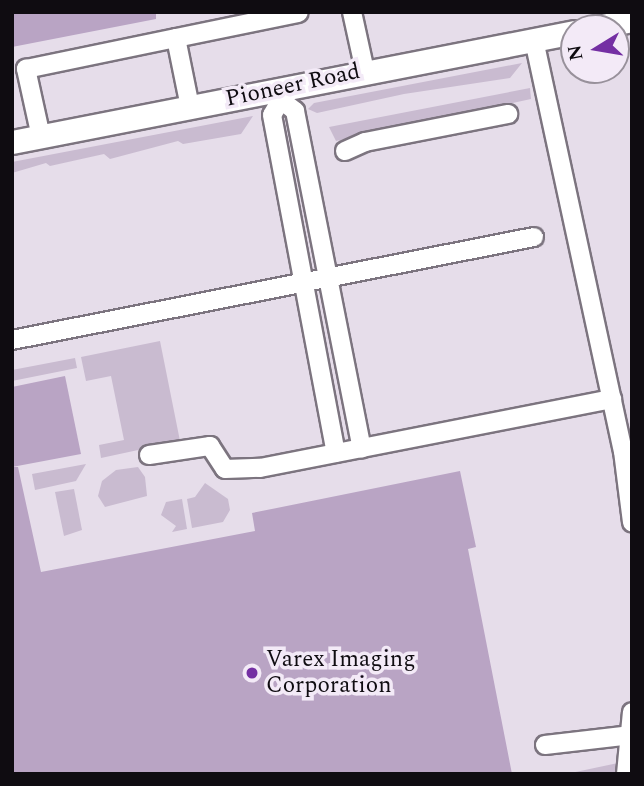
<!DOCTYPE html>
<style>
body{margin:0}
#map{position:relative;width:644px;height:786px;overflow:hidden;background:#e6ddea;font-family:Spectral,serif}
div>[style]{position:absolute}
.green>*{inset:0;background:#c9bbd0}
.building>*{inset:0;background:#b9a4c4}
.roads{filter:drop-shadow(2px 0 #7c747f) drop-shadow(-2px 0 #7c747f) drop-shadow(0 2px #7c747f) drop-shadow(0 -2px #7c747f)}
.minor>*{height:18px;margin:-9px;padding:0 9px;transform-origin:9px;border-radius:9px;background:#fff}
.major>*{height:23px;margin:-11.5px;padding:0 11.5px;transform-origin:11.5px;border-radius:11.5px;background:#fff}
.dots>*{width:19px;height:19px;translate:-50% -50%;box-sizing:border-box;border:4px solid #f3eaf7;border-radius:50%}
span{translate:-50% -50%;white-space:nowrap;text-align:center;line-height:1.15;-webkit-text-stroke:7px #f3eaf7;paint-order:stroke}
.street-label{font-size:23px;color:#0f0c11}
.poi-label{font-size:23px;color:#0f0c11}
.left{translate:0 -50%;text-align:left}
.frame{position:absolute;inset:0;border:14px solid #0f0c11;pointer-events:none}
.north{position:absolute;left:560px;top:14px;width:70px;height:70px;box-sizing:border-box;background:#f3eaf7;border:2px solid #98919b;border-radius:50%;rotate:259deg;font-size:19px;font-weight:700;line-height:28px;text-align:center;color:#0f0c11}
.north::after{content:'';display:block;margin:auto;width:24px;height:32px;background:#742fa3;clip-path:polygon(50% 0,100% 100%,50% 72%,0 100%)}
</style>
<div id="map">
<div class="green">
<div style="clip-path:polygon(522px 63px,510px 78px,404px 94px,317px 113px,308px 109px,314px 103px)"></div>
<div style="clip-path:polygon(530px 88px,531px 99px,336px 141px,329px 127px)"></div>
<div style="clip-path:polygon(253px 116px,241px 134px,183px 144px,178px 141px,110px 159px,104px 154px,50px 166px,46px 163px,12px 173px,12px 162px)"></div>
<div style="clip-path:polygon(160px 341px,180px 441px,101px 458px,99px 445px,124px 440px,111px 376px,86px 381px,81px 357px)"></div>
<div style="clip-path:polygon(75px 358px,77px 368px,12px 381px,12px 370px)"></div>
<div style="clip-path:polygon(86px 464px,76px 481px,35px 490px,32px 474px)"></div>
<div style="clip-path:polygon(138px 467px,145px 477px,147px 496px,105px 507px,98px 496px,102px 481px,116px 470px)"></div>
<div style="clip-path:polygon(205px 483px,228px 499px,230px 510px,223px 522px,192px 528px,187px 499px,195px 497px)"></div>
<div style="clip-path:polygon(74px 489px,82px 530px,64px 536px,55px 492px)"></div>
<div style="clip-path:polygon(182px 499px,187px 529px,172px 532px,176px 526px,161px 515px,166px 502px)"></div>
<div style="clip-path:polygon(618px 763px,616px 774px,566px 774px)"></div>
</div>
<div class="building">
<div style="clip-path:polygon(12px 12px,156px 12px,156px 19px,12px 47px)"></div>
<div style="clip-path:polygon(65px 376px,81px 454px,12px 467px,12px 387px)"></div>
<div style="clip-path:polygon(12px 467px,18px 467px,41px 572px,255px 531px,252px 513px,460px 471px,476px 547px,468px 549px,512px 774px,12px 774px)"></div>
</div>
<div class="roads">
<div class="minor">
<div style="left:352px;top:12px;width:60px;rotate:77.6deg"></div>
<div style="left:534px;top:40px;width:421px;rotate:77.8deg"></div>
<div style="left:623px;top:451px;width:72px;rotate:82.8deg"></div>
<div style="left:280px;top:88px;width:12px;rotate:85deg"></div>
<div style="left:281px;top:100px;width:17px;rotate:121deg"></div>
<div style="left:272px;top:115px;width:344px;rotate:79.3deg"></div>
<div style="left:281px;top:100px;width:18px;rotate:38deg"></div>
<div style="left:295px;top:111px;width:344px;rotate:78.8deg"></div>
<div style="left:190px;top:107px;width:70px;rotate:-101.5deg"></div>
<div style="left:176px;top:38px;width:125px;rotate:-11.6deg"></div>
<div style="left:41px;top:137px;width:70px;rotate:-102.4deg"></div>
<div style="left:26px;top:69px;width:153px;rotate:-11.7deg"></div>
<div style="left:345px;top:151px;width:22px;rotate:-24deg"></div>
<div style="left:365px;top:142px;width:146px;rotate:-11.1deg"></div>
<div style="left:12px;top:340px;width:532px;rotate:-11.16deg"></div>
<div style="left:149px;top:455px;width:62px;rotate:-8.4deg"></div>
<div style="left:210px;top:446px;width:27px;rotate:57deg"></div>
<div style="left:225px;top:469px;width:35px;rotate:-2deg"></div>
<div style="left:260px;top:468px;width:359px;rotate:-11.1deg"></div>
<div style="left:545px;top:745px;width:87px;rotate:-6.6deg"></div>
<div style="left:626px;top:774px;width:62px;rotate:-84.5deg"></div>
</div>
<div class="major">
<div style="left:592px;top:28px;width:41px;rotate:-11.3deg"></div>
<div style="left:12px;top:142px;width:573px;rotate:-11.07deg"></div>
</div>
</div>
<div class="dots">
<div style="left:252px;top:673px;background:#742fa3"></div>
</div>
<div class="street-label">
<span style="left:293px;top:86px;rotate:-12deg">Pioneer Road</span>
</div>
<div class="poi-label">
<span class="left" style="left:266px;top:673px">Varex Imaging<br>Corporation</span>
</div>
<div class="frame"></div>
<div class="north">N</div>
</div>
